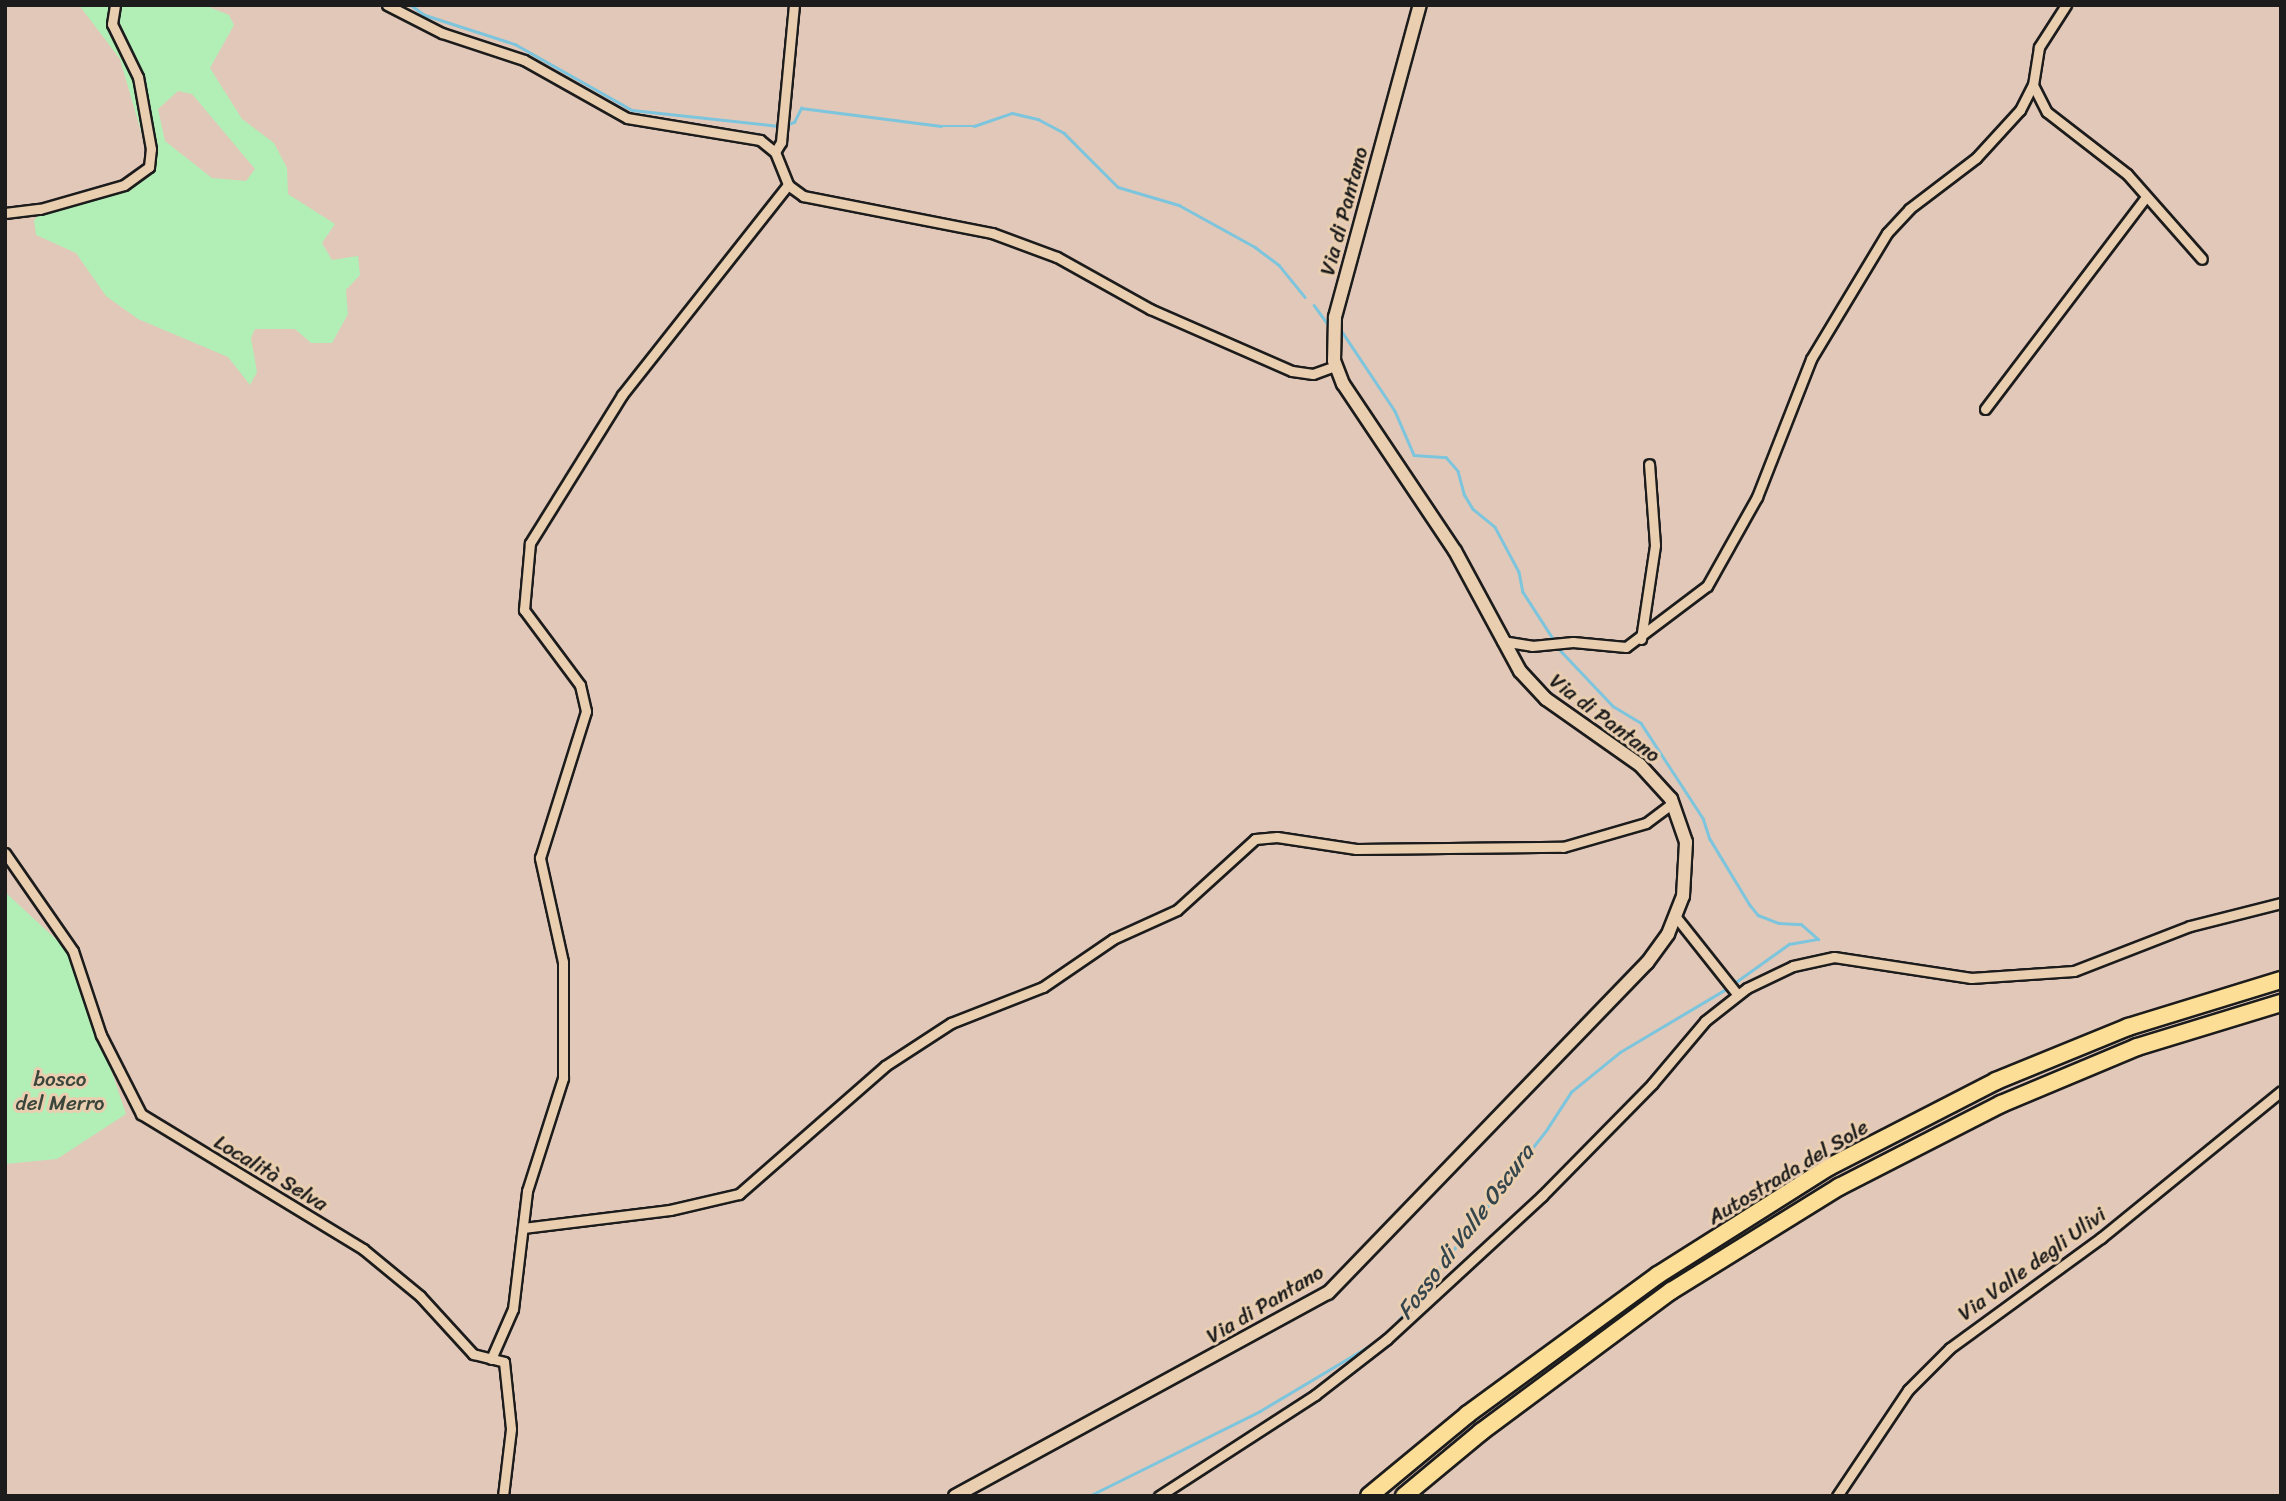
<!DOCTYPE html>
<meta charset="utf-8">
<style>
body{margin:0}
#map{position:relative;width:2286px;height:1501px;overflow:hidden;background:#e2c8b9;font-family:Sriracha,sans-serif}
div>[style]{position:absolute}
.green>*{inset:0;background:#b1efb7}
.stream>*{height:2.5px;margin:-1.25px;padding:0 1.25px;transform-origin:1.25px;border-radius:1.25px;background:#7cc5dd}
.roads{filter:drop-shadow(2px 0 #1c1c1c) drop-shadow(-2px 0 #1c1c1c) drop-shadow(0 2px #1c1c1c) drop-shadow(0 -2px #1c1c1c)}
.street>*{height:9px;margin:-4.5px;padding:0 4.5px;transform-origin:4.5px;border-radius:4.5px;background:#e9ceb0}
.secondary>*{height:12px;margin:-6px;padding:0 6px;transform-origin:6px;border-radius:6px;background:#e9ceb0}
.highway>*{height:16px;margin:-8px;padding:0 8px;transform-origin:8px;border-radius:8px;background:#fdde96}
span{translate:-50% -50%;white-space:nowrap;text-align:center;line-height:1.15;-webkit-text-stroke:6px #e9ceb0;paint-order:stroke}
.street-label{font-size:21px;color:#1c1c1c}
.park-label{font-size:21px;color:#3a463b}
.water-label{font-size:23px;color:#34464c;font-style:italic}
.frame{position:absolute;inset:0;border:7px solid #1c1c1c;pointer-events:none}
</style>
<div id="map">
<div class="green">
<div style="clip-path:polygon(evenodd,79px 5px,204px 5px,229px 15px,234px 25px,210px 68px,242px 119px,274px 143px,287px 168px,288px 194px,335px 224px,322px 243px,332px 260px,358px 256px,360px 275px,346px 290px,348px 314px,332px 343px,311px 343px,295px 329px,255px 329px,251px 338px,257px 372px,250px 385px,228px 357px,138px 319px,106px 296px,76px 253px,36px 235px,34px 220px,41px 212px,126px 188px,144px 179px,151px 166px,120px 59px,79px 5px,178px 91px,192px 94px,255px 169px,246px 181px,212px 178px,165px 141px,158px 109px,178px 91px)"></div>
<div style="clip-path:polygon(5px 892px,72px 954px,126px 1114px,57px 1159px,5px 1164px)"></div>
</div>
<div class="stream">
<div style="left:411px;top:5px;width:17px;rotate:36deg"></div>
<div style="left:425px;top:15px;width:95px;rotate:17.9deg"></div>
<div style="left:515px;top:44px;width:134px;rotate:29.4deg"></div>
<div style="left:632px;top:110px;width:149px;rotate:6.2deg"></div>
<div style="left:786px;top:125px;width:9px;rotate:-21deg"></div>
<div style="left:794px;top:122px;width:16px;rotate:-63deg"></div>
<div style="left:801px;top:108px;width:141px;rotate:7.3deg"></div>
<div style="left:941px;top:126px;width:33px"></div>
<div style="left:974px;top:126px;width:40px;rotate:-18.9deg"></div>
<div style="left:1012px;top:113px;width:27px;rotate:13deg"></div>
<div style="left:1038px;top:119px;width:30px;rotate:28deg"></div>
<div style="left:1064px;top:133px;width:76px;rotate:45deg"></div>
<div style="left:1118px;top:187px;width:64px;rotate:16.4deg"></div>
<div style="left:1179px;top:205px;width:87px;rotate:28.9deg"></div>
<div style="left:1255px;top:247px;width:30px;rotate:37deg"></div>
<div style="left:1279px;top:265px;width:41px;rotate:50.9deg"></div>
<div style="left:1314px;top:305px;width:26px;rotate:54deg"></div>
<div style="left:1341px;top:330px;width:97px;rotate:56.3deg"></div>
<div style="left:1395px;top:411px;width:48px;rotate:66.6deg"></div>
<div style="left:1414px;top:455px;width:32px;rotate:4deg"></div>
<div style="left:1446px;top:457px;width:18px;rotate:49deg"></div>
<div style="left:1458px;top:471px;width:24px;rotate:75deg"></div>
<div style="left:1464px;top:494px;width:17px;rotate:59deg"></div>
<div style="left:1473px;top:509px;width:28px;rotate:39deg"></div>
<div style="left:1495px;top:527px;width:51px;rotate:61.9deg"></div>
<div style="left:1519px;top:572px;width:20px;rotate:79deg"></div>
<div style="left:1523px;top:592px;width:70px;rotate:57.2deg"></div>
<div style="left:1561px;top:651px;width:76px;rotate:46.6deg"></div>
<div style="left:1613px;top:706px;width:33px;rotate:31deg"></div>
<div style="left:1641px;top:723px;width:113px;rotate:56.9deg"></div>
<div style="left:1703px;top:818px;width:22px;rotate:72deg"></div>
<div style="left:1710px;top:839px;width:77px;rotate:58.8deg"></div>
<div style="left:1750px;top:905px;width:13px;rotate:51deg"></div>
<div style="left:1758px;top:915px;width:22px;rotate:21deg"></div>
<div style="left:1779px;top:923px;width:22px;rotate:3deg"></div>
<div style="left:1801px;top:924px;width:23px;rotate:41deg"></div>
<div style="left:1733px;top:984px;width:69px;rotate:-35.5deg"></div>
<div style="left:1789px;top:944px;width:29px;rotate:-10deg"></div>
<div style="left:1392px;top:1329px;width:253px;rotate:-52.2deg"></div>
<div style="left:1547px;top:1129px;width:44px;rotate:-57deg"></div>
<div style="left:1571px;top:1092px;width:63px;rotate:-39.2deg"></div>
<div style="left:1620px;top:1052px;width:126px;rotate:-30.7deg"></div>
<div style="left:1089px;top:1496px;width:191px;rotate:-26.4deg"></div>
<div style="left:1260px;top:1411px;width:139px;rotate:-30.8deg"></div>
</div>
<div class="roads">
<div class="street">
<div style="left:387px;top:5px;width:62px;rotate:27deg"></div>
<div style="left:442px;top:33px;width:86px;rotate:18.2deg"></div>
<div style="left:524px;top:60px;width:118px;rotate:29.4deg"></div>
<div style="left:627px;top:118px;width:135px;rotate:9.4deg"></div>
<div style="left:760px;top:140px;width:19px;rotate:39deg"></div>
<div style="left:775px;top:152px;width:35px;rotate:68deg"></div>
<div style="left:788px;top:185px;width:19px;rotate:36deg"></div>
<div style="left:803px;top:196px;width:193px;rotate:11.1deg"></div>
<div style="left:992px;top:233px;width:69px;rotate:20.3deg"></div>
<div style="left:1057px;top:257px;width:107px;rotate:29.2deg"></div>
<div style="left:1150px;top:309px;width:155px;rotate:23.6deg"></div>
<div style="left:1292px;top:371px;width:21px;rotate:8deg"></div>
<div style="left:1313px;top:374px;width:23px;rotate:-20deg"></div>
<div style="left:2033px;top:85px;width:30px;rotate:63deg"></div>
<div style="left:2047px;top:112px;width:101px;rotate:37.8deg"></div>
<div style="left:2127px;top:174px;width:113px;rotate:48.6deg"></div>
<div style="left:775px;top:152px;width:12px;rotate:-59deg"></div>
<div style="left:781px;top:142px;width:138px;rotate:-84.6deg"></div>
<div style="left:5px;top:213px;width:35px;rotate:-7deg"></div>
<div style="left:40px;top:209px;width:87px;rotate:-15.9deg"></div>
<div style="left:124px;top:185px;width:31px;rotate:-36deg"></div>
<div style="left:149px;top:167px;width:18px;rotate:-84deg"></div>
<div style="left:151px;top:149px;width:73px;rotate:-100.2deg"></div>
<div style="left:138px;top:77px;width:59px;rotate:-116.1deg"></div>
<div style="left:112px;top:24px;width:19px;rotate:-81deg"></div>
<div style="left:1985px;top:409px;width:266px;rotate:-52.8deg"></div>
<div style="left:1641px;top:639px;width:95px;rotate:-81.5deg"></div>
<div style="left:1655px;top:545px;width:81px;rotate:-94.2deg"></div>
<div style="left:1502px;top:641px;width:30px;rotate:9deg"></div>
<div style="left:1532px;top:646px;width:41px;rotate:-5.6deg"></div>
<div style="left:1573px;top:642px;width:53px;rotate:5.4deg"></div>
<div style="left:1626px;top:647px;width:101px;rotate:-37deg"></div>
<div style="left:1707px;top:586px;width:102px;rotate:-60.7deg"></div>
<div style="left:1757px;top:497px;width:148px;rotate:-68.6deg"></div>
<div style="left:1811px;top:359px;width:147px;rotate:-58.9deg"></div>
<div style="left:1887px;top:233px;width:33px;rotate:-47deg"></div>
<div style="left:1909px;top:209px;width:84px;rotate:-37.3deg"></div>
<div style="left:1976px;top:158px;width:65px;rotate:-47.5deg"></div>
<div style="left:2020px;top:110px;width:28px;rotate:-63deg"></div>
<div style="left:2033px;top:85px;width:38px;rotate:-81deg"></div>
<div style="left:2039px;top:47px;width:50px;rotate:-57.3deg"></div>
<div style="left:5px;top:853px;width:119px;rotate:55.2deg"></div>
<div style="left:73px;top:951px;width:89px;rotate:71.6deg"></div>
<div style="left:101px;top:1035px;width:89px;rotate:63.1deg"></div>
<div style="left:141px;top:1114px;width:260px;rotate:31.3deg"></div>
<div style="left:363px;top:1249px;width:74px;rotate:39.5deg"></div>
<div style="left:420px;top:1296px;width:79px;rotate:47.6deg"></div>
<div style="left:473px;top:1354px;width:32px;rotate:14deg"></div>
<div style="left:504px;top:1362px;width:67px;rotate:84deg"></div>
<div style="left:511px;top:1429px;width:67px;rotate:96.8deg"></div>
<div style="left:1676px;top:917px;width:98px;rotate:51.6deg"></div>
<div style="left:523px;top:1228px;width:148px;rotate:-7deg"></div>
<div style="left:670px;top:1210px;width:71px;rotate:-13.1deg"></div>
<div style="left:739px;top:1194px;width:194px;rotate:-41.2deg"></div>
<div style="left:885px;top:1066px;width:79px;rotate:-33.1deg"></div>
<div style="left:951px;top:1023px;width:99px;rotate:-21.4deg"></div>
<div style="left:1043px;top:987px;width:85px;rotate:-34.4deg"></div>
<div style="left:1113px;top:939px;width:70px;rotate:-24.4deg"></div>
<div style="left:1177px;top:910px;width:105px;rotate:-42.3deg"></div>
<div style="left:1255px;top:839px;width:22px;rotate:-5deg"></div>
<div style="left:1277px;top:837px;width:80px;rotate:8.6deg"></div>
<div style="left:1356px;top:849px;width:207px;rotate:-0.6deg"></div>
<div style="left:1563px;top:847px;width:86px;rotate:-16.1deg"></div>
<div style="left:1646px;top:823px;width:34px;rotate:-37deg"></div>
<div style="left:491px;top:1359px;width:55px;rotate:-66.3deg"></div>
<div style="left:513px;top:1309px;width:119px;rotate:-83.2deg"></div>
<div style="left:527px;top:1191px;width:119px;rotate:-72.3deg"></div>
<div style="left:563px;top:1078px;width:116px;rotate:-90deg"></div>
<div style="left:563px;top:962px;width:107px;rotate:-102.5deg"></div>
<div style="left:540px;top:858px;width:154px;rotate:-72.6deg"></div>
<div style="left:586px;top:711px;width:27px;rotate:-103deg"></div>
<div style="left:580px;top:685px;width:94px;rotate:-126.7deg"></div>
<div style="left:524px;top:610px;width:67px;rotate:-84.9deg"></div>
<div style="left:530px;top:543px;width:174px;rotate:-58.1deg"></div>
<div style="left:622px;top:395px;width:268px;rotate:-51.7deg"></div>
<div style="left:1159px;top:1496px;width:186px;rotate:-32.9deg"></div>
<div style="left:1315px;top:1395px;width:91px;rotate:-37.9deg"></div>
<div style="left:1387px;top:1339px;width:211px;rotate:-42.7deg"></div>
<div style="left:1542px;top:1196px;width:157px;rotate:-45.5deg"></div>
<div style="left:1652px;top:1084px;width:82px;rotate:-49.9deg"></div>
<div style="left:1705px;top:1021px;width:53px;rotate:-38.2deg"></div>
<div style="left:1747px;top:988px;width:51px;rotate:-25.6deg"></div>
<div style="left:1793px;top:966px;width:42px;rotate:-12.4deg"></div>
<div style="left:1834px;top:957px;width:139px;rotate:8.7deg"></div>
<div style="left:1971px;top:978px;width:103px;rotate:-3.9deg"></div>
<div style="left:2074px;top:971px;width:124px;rotate:-21.2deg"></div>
<div style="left:2190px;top:926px;width:94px;rotate:-14.2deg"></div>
<div style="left:1837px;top:1496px;width:128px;rotate:-56.2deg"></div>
<div style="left:1908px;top:1390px;width:59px;rotate:-45deg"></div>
<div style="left:1950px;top:1348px;width:187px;rotate:-36.1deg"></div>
<div style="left:2101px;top:1238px;width:232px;rotate:-39.2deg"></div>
</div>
<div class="secondary">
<div style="left:955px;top:1496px;width:425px;rotate:-28.6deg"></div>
<div style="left:1328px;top:1293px;width:459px;rotate:-46deg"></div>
<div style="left:1647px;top:963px;width:36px;rotate:-54deg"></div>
<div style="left:1668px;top:934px;width:41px;rotate:-68.5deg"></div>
<div style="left:1683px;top:896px;width:54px;rotate:-86.8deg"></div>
<div style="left:1686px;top:842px;width:46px;rotate:-109.2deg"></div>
<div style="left:1671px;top:799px;width:46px;rotate:-132.4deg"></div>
<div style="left:1640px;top:765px;width:115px;rotate:-144.9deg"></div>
<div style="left:1546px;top:699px;width:38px;rotate:-133deg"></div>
<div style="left:1520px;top:671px;width:136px;rotate:-118.4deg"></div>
<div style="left:1455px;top:551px;width:201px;rotate:-123.8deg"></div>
<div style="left:1343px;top:384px;width:25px;rotate:-111deg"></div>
<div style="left:1334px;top:361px;width:44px;rotate:-88.7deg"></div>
<div style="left:1335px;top:317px;width:323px;rotate:-74.8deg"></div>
</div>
<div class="highway">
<div style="left:1369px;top:1496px;width:129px;rotate:-39.6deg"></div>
<div style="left:1468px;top:1414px;width:235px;rotate:-36.2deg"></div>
<div style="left:1658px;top:1275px;width:202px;rotate:-32.3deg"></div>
<div style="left:1829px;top:1167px;width:188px;rotate:-27.2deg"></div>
<div style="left:1996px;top:1081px;width:143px;rotate:-22.2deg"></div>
<div style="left:2128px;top:1027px;width:160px;rotate:-17.1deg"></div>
<div style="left:1404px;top:1496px;width:100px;rotate:-39.7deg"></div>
<div style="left:1481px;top:1432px;width:237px;rotate:-36.6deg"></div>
<div style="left:1671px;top:1291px;width:198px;rotate:-31.8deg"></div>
<div style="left:1839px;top:1187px;width:182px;rotate:-27.1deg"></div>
<div style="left:2001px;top:1104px;width:147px;rotate:-22.7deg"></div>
<div style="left:2137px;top:1047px;width:151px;rotate:-17deg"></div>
</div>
</div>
<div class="street-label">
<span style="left:1344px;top:211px;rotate:-75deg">Via di Pantano</span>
<span style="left:1605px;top:718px;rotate:37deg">Via di Pantano</span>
<span style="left:1788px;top:1172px;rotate:-31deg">Autostrada del Sole</span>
<span style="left:271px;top:1173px;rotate:31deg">Località Selva</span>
<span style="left:2032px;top:1264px;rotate:-36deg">Via Valle degli Ulivi</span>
<span style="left:1265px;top:1304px;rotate:-31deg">Via di Pantano</span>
</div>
<div class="park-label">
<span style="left:60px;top:1091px">bosco<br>del Merro</span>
</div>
<div class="water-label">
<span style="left:1466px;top:1232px;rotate:-53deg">Fosso di Valle Oscura</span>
</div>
<div class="frame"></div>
</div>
